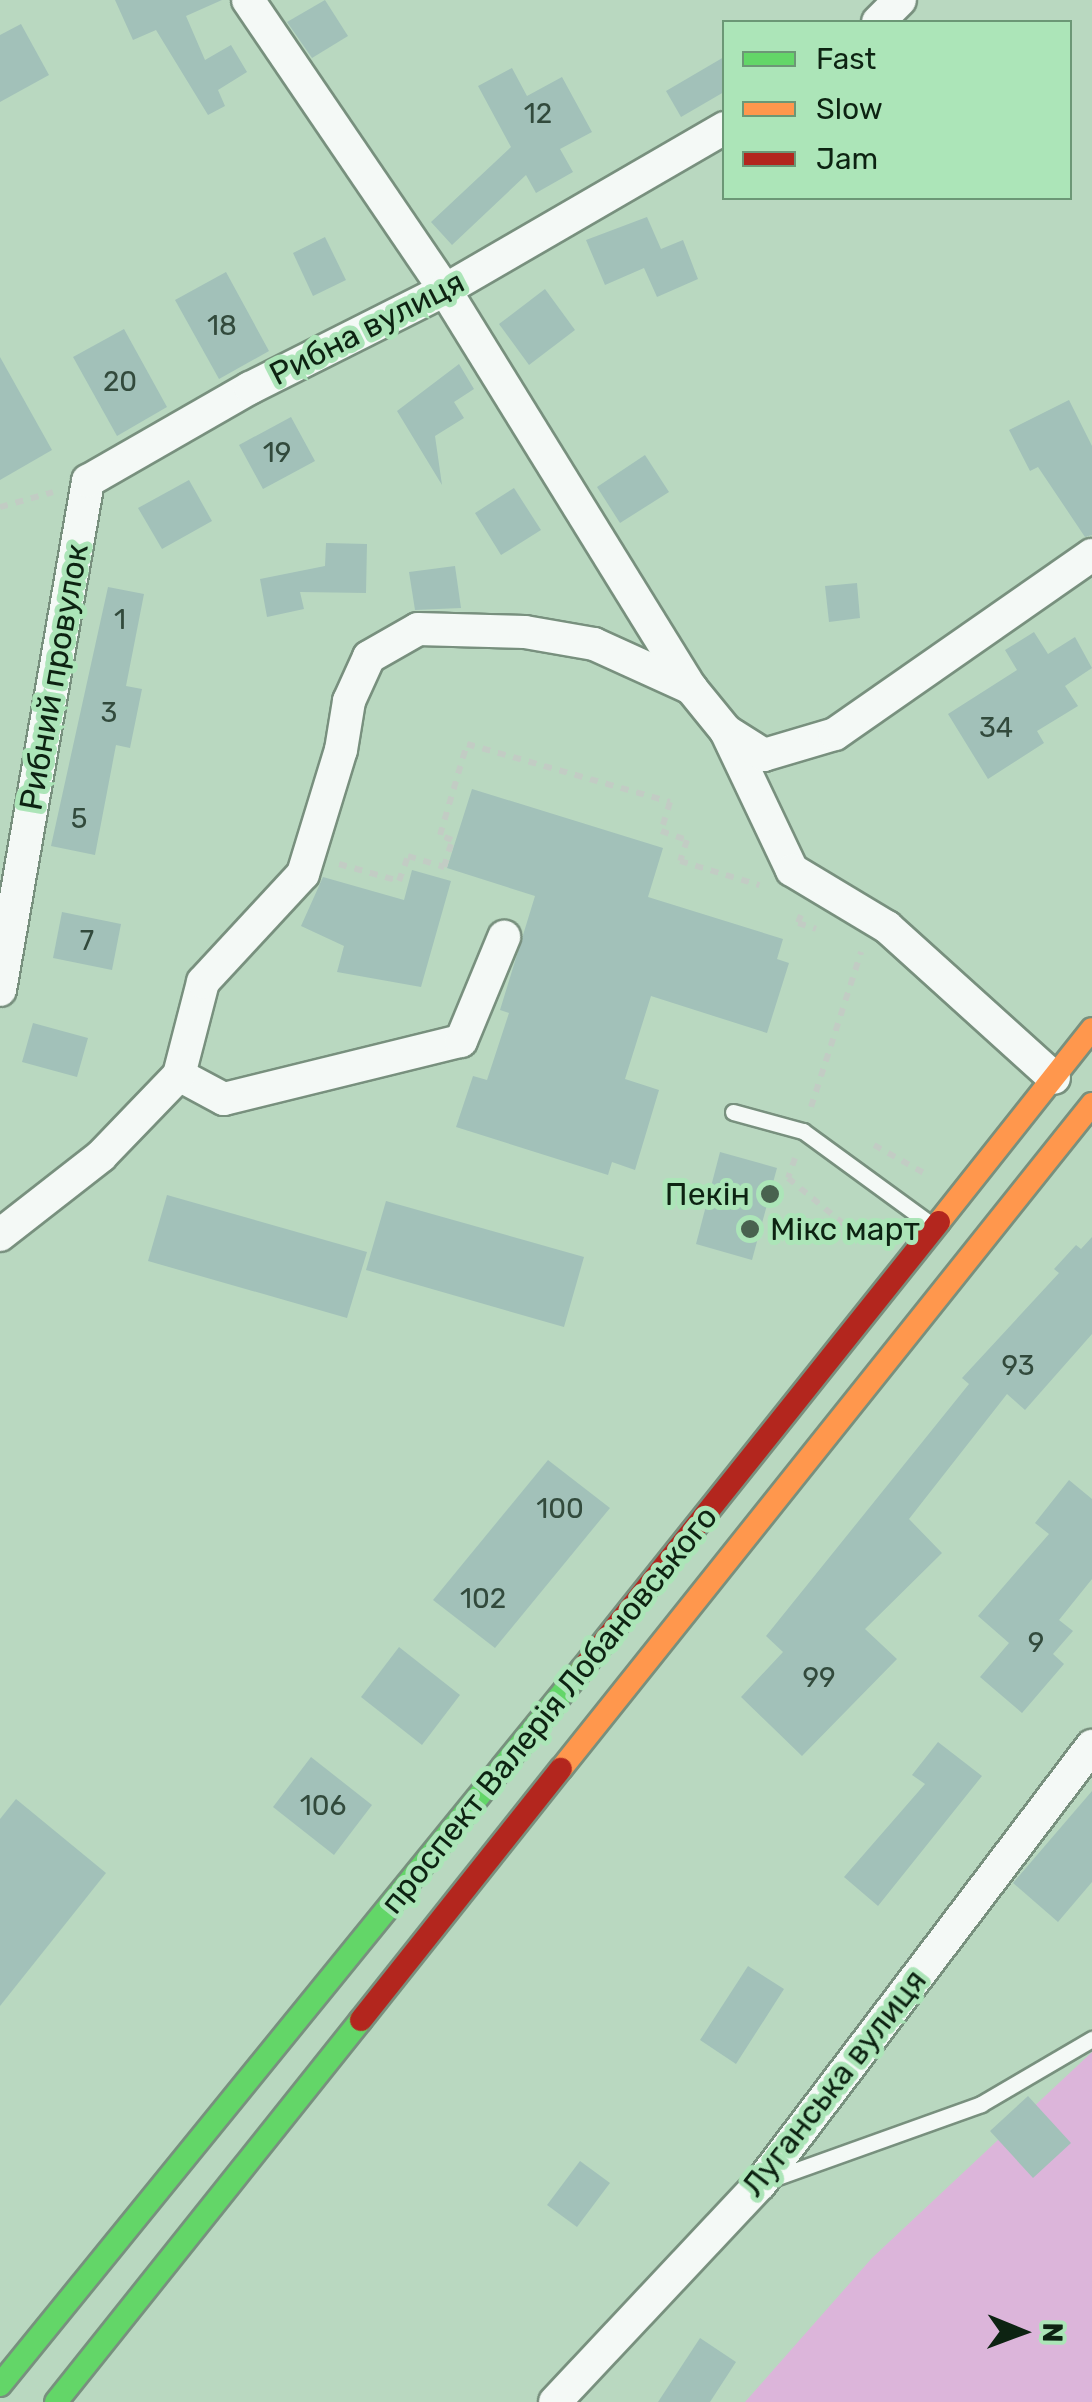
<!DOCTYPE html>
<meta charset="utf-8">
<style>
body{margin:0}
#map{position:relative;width:1092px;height:2402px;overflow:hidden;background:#b9d8c0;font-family:Rubik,sans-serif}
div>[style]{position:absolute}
.green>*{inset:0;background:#dcb5da}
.building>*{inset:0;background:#a2c1b9}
.path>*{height:6px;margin-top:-3px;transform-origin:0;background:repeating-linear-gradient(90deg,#c2ccc4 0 8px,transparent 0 16px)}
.roads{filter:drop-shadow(2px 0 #78907e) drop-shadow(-2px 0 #78907e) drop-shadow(0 2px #78907e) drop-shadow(0 -2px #78907e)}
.lane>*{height:15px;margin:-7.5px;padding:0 7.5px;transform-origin:7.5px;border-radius:7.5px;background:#f4f9f6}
.street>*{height:32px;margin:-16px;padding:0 16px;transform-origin:16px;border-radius:16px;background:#f4f9f6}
.fast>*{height:22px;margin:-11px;padding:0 11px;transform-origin:11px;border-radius:11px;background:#63d668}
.slow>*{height:22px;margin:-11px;padding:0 11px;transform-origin:11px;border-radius:11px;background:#ff974d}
.jam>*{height:22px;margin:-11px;padding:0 11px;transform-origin:11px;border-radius:11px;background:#b3261e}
.dots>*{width:28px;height:28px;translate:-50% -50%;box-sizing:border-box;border:5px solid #ace5b8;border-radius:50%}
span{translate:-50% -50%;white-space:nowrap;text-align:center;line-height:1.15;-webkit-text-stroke:10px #ace5b8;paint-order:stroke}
.number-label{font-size:28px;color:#324a3c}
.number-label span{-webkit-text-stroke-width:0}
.street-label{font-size:32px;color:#0d2312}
.poi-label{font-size:32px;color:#0d2312}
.right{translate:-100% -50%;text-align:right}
.left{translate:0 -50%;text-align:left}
.legend{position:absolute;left:722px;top:20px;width:350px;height:180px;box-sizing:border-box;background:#ace5b8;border:2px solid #6c9776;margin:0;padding:12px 18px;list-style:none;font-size:30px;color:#0d2312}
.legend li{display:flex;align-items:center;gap:20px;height:50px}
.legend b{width:50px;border:2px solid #6c9776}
.north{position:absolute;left:972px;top:2282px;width:100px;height:100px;-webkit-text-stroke:8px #ace5b8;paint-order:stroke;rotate:91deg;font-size:28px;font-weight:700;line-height:40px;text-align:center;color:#0d2312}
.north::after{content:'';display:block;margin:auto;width:35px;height:45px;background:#0d2312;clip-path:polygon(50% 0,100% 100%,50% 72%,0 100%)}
</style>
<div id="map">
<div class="green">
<div style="clip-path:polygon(1092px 2052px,1092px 2402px,745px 2402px,872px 2258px)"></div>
</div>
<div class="building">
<div style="clip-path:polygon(115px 0,222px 0,186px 16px,205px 60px,231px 45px,247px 72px,218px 90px,225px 106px,208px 115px,156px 30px,133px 40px)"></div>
<div style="clip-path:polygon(325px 0,348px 36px,312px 58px,287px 22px)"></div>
<div style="clip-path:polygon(21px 24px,49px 75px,0 102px,0 35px)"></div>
<div style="clip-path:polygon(724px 57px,724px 92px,681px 117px,666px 91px)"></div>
<div style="clip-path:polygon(512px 68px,527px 96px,562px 77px,592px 132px,560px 149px,573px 172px,536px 193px,526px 175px,452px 245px,431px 222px,511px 147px,478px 86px)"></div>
<div style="clip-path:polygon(647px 217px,661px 249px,683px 240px,698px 279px,657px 297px,644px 268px,605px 285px,586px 240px)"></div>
<div style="clip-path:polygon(325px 237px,346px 280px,313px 296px,293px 253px)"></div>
<div style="clip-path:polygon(226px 272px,269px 351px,219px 379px,175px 300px)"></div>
<div style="clip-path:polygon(545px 289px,575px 330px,529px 365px,499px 324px)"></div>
<div style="clip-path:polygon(124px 329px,167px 407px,117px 436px,73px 357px)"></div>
<div style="clip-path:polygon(0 357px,52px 450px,0 480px)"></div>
<div style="clip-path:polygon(459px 364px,474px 389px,454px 402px,464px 418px,435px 436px,442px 485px,397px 411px)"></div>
<div style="clip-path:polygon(1069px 400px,1092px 446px,1092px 535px,1085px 537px,1038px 467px,1030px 471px,1009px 430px)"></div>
<div style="clip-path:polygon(291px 417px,315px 461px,263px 489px,239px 445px)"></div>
<div style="clip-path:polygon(645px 455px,669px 492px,620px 523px,597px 487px)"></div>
<div style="clip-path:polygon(189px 480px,212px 521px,162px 549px,138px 508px)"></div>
<div style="clip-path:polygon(514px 488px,541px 530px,501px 555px,475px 513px)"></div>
<div style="clip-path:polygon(326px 543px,367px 544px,366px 593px,300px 592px,304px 609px,267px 617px,260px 579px,325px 566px)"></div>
<div style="clip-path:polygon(455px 566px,461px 608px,415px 610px,409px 572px)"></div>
<div style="clip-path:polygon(857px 583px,860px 618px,829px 622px,825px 586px)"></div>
<div style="clip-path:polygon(108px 587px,144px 594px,126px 686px,142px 689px,130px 748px,116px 745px,95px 855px,51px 846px)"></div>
<div style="clip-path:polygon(1034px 632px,1048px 654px,1075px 637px,1092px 668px,1065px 686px,1078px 706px,1037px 731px,1044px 743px,988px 779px,948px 714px,1017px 670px,1005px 650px)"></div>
<div style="clip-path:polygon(472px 789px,663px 848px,648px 897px,783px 939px,777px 959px,789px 963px,767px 1033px,651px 996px,625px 1079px,659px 1090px,635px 1170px,612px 1162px,608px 1175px,456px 1127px,473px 1076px,487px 1080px,509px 1013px,500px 1010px,535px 896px,447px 868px)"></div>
<div style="clip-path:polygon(412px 870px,451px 881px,421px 987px,337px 972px,344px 946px,301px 926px,323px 877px,404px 900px)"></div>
<div style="clip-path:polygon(62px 912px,121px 924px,112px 970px,53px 958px)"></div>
<div style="clip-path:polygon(33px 1023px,88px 1038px,77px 1077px,22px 1062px)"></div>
<div style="clip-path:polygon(720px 1152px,777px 1168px,752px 1260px,696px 1244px)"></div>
<div style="clip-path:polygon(167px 1195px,367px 1252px,347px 1318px,148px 1261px)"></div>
<div style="clip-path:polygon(386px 1201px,584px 1257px,564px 1327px,366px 1270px)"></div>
<div style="clip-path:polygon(1092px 1237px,1092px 1334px,1025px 1410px,1007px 1394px,909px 1519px,942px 1553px,865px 1629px,897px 1659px,802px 1756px,741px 1697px,783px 1652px,766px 1636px,969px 1384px,962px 1378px,1059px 1273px,1054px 1269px,1076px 1245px,1081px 1249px)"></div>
<div style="clip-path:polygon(548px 1460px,610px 1508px,495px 1648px,433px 1600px)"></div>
<div style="clip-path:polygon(1069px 1480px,1092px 1499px,1092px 1579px,1059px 1620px,1073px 1631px,1053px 1654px,1064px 1664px,1022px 1713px,980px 1677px,1009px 1643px,978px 1616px,1049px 1534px,1035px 1523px)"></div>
<div style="clip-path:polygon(399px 1647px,460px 1695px,422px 1745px,361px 1697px)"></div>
<div style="clip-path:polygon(938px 1742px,982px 1776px,878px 1906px,844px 1877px,925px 1784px,912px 1775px)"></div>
<div style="clip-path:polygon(311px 1757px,372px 1805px,334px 1855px,273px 1807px)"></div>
<div style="clip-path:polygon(1092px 1791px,1092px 1882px,1058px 1922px,1013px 1883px)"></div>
<div style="clip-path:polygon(16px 1799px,106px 1873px,0 2006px,0 1819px)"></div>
<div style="clip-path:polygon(748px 1966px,784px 1989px,736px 2064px,700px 2040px)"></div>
<div style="clip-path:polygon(1028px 2096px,1071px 2143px,1033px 2178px,990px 2131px)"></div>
<div style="clip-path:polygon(580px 2161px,610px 2183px,577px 2227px,547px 2205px)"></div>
<div style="clip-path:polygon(700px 2338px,736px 2362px,710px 2402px,658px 2402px)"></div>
</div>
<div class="path">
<div style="left:0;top:507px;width:55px;rotate:-15.8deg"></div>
<div style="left:339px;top:864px;width:62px;rotate:15.8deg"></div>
<div style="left:399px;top:881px;width:27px;rotate:-70deg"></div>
<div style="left:408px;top:856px;width:38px;rotate:17deg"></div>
<div style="left:444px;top:867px;width:28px;rotate:-73deg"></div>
<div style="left:452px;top:840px;width:13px;rotate:-157deg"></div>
<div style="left:440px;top:835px;width:95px;rotate:-73.5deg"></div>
<div style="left:467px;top:744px;width:211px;rotate:15.9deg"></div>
<div style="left:670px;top:802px;width:30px;rotate:107deg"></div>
<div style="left:661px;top:831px;width:28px;rotate:19deg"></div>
<div style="left:687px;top:840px;width:22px;rotate:108deg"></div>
<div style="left:680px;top:861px;width:83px;rotate:16.9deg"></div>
<div style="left:801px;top:915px;width:9px;rotate:111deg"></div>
<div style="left:798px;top:923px;width:19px;rotate:18deg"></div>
<div style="left:811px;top:1107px;width:163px;rotate:-72.1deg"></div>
<div style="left:874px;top:1145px;width:57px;rotate:29.2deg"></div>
<div style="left:795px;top:1158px;width:21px;rotate:109deg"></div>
<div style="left:788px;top:1178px;width:88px;rotate:39.5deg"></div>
</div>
<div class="roads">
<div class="lane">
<div style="left:733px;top:1112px;width:73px;rotate:15.2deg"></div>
<div style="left:803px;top:1131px;width:155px;rotate:36.1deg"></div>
<div style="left:772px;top:2179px;width:222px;rotate:-19.7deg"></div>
<div style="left:981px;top:2104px;width:129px;rotate:-30.4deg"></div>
</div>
<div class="street">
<div style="left:248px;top:0;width:351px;rotate:55.8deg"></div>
<div style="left:445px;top:290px;width:468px;rotate:58.3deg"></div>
<div style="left:878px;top:22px;width:31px;rotate:-45deg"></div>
<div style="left:726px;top:731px;width:154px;rotate:64.6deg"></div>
<div style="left:792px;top:870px;width:111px;rotate:31deg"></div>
<div style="left:887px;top:927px;width:225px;rotate:42.1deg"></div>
<div style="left:0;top:990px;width:517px;rotate:-80.19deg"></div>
<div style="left:88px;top:481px;width:187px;rotate:-29.9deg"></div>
<div style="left:250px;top:388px;width:218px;rotate:-26.7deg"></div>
<div style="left:445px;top:290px;width:323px;rotate:-30.1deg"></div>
<div style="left:179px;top:1075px;width:51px;rotate:28.1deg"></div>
<div style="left:224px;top:1099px;width:244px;rotate:-13.8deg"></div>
<div style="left:461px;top:1041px;width:113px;rotate:-67.5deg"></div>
<div style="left:0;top:1235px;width:128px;rotate:-38deg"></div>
<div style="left:101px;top:1156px;width:112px;rotate:-46.1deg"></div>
<div style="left:179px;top:1075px;width:96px;rotate:-75.5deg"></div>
<div style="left:203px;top:982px;width:147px;rotate:-47.2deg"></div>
<div style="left:303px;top:874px;width:130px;rotate:-73deg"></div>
<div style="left:341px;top:750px;width:50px;rotate:-80.7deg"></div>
<div style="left:349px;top:701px;width:48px;rotate:-65.6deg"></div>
<div style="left:369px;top:657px;width:56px;rotate:-29.7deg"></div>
<div style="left:418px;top:629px;width:107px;rotate:1.6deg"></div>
<div style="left:525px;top:632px;width:70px;rotate:9.9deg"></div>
<div style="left:594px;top:644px;width:107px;rotate:24.4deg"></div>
<div style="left:691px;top:688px;width:55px;rotate:50.9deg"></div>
<div style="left:726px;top:731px;width:45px;rotate:32.3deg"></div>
<div style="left:764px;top:755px;width:74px;rotate:-16.5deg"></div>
<div style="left:835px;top:734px;width:313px;rotate:-34.9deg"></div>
<div style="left:555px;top:2402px;width:299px;rotate:-46.8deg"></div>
<div style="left:760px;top:2184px;width:550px;rotate:-52.84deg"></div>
</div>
<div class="fast">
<div style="left:0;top:2385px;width:923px;rotate:-50.89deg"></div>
<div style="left:56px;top:2402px;width:489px;rotate:-51.4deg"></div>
</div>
<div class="slow">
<div style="left:939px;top:1222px;width:246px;rotate:-51.6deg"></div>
<div style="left:561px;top:1769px;width:851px;rotate:-51.39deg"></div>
</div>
<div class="jam">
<div style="left:582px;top:1669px;width:572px;rotate:-51.39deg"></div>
<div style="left:361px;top:2020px;width:321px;rotate:-51.5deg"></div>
</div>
</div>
<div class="dots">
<div style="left:770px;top:1194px;background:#49624f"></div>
<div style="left:750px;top:1229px;background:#49624f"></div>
</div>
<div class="number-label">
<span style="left:538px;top:114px">12</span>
<span style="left:222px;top:326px">18</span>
<span style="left:120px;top:382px">20</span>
<span style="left:277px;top:453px">19</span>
<span style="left:120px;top:620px">1</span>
<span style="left:109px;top:713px">3</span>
<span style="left:996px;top:728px">34</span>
<span style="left:79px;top:819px">5</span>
<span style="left:87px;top:941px">7</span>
<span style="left:1018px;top:1366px">93</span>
<span style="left:560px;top:1509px">100</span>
<span style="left:483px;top:1599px">102</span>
<span style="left:1036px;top:1643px">9</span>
<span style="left:819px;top:1678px">99</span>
<span style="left:323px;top:1806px">106</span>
</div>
<div class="street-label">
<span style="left:367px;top:328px;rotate:-27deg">Рибна вулиця</span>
<span style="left:54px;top:677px;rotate:-80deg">Рибний провулок</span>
<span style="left:549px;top:1710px;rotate:-51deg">проспект Валерія Лобановського</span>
<span style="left:834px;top:2083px;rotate:-52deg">Луганська вулиця</span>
</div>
<div class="poi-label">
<span class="right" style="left:750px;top:1194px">Пекін</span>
<span class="left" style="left:770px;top:1229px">Мікс март</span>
</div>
<ul class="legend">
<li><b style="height:12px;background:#63d668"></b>Fast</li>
<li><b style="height:12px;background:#ff974d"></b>Slow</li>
<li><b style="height:12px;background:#b3261e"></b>Jam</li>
</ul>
<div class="north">N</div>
</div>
